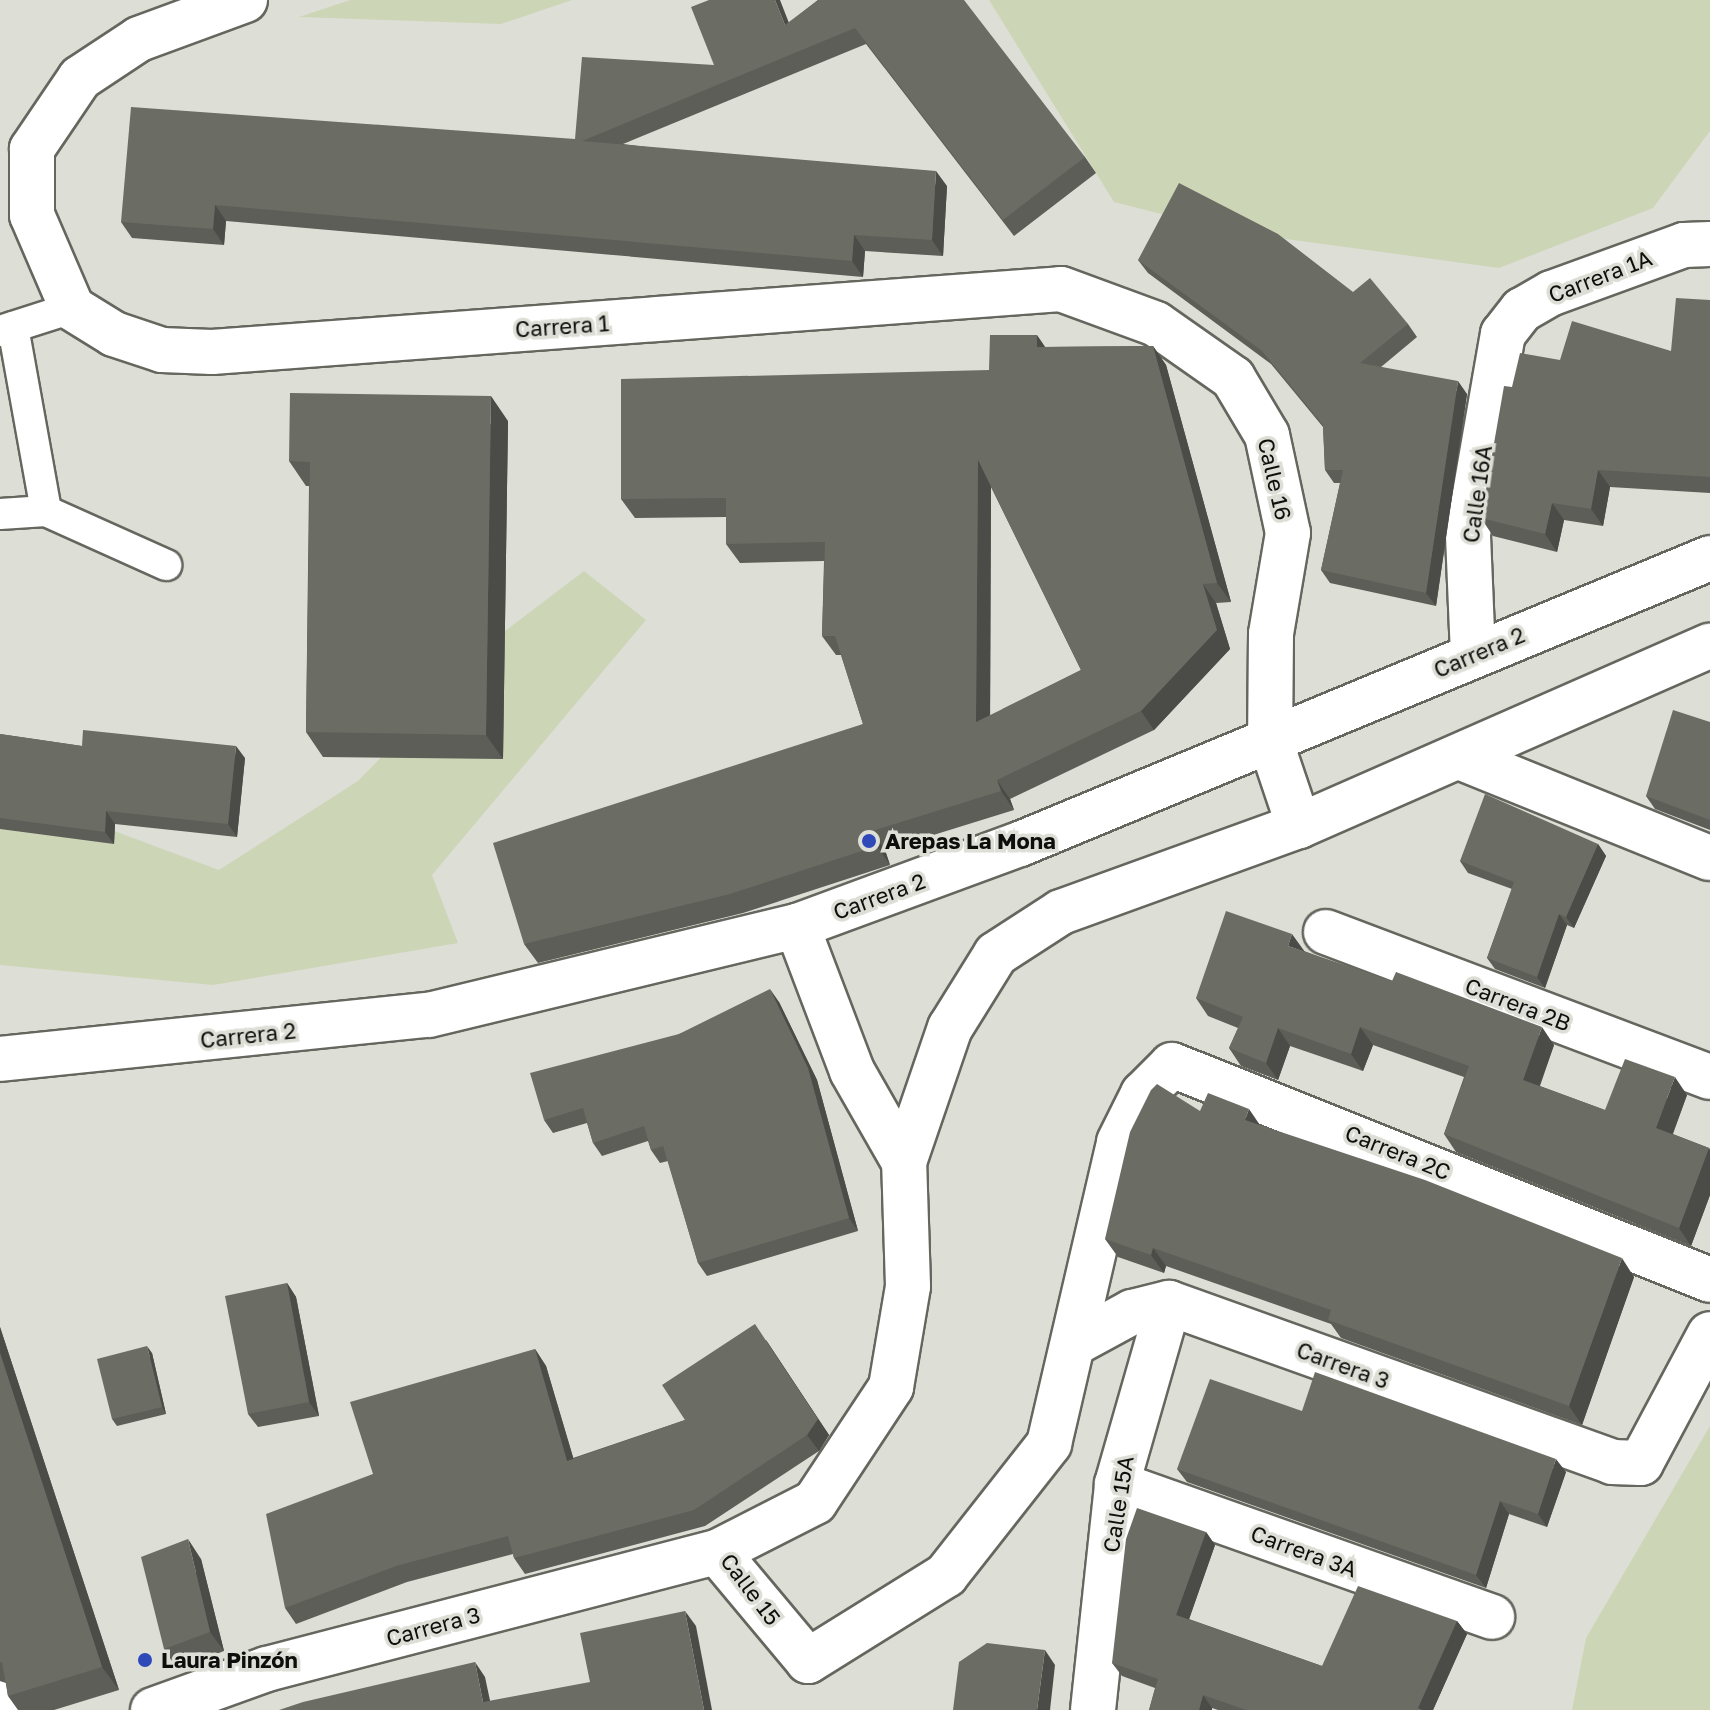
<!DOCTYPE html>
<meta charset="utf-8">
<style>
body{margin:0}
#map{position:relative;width:1710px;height:1710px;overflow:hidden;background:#dddfd6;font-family:"Golos Text",sans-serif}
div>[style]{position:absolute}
.green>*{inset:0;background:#cdd5b7}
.roads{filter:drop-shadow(2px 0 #65675f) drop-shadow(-2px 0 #65675f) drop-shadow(0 2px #65675f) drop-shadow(0 -2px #65675f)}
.service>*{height:30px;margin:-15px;padding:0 15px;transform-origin:15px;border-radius:15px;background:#fff}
.minor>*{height:44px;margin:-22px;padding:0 22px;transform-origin:22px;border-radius:22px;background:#fff}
.secondary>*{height:44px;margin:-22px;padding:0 22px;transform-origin:22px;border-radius:22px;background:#fff}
.wall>*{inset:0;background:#5c5e57}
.shaded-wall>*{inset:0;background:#4b4c47}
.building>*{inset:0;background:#6b6d65}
.dots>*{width:22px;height:22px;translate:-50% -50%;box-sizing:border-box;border:4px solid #dddfd6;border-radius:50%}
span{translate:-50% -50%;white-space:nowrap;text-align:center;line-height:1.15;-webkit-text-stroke:7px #dddfd6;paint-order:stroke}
.street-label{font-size:22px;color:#0e0f0c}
.poi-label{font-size:22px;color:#0e0f0c;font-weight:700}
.left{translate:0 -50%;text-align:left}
</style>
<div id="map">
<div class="green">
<div style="clip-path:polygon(350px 0,572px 0,501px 24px,299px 17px)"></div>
<div style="clip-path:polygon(989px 0,1710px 0,1710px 131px,1653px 208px,1499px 268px,1228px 231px,1114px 202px)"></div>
<div style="clip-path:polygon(584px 571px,646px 620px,432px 875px,458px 943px,213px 985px,0 965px,0 797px,58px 810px,219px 870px,358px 781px,501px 634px)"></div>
<div style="clip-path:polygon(1710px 1426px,1710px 1710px,1572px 1710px,1586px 1638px)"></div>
</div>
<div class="roads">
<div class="service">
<div style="left:13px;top:327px;width:187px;rotate:79.8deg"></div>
<div style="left:0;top:331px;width:76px;rotate:-17.7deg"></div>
<div style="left:0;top:514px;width:46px;rotate:-3.7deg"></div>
<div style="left:46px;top:511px;width:132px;rotate:24.2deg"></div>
</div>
<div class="minor">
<div style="left:245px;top:0;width:113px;rotate:159.8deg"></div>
<div style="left:139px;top:39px;width:71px;rotate:146.5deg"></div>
<div style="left:80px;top:78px;width:86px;rotate:124.1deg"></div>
<div style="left:32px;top:149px;width:66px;rotate:90deg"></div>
<div style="left:32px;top:215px;width:101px;rotate:66.7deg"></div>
<div style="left:72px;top:308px;width:49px;rotate:31.8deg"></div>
<div style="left:114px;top:334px;width:51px;rotate:18.4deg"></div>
<div style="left:162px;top:350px;width:50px;rotate:2.3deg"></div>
<div style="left:212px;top:352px;width:851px;rotate:-4.24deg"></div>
<div style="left:1061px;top:289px;width:101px;rotate:20.2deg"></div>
<div style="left:1156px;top:324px;width:94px;rotate:35deg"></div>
<div style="left:1233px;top:378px;width:66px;rotate:59.2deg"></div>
<div style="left:1267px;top:435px;width:100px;rotate:77.9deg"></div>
<div style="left:1288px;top:533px;width:102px;rotate:99.6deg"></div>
<div style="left:1271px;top:634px;width:106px;rotate:90.5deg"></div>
<div style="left:1270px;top:740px;width:91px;rotate:71.4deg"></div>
<div style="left:1473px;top:655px;width:121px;rotate:-92.4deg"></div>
<div style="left:1468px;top:534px;width:203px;rotate:-80.1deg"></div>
<div style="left:1503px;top:334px;width:31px;rotate:-52deg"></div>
<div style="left:1522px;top:310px;width:34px;rotate:-30deg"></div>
<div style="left:1552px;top:293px;width:140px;rotate:-20deg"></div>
<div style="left:1684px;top:245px;width:26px;rotate:-2deg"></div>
<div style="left:1462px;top:758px;width:267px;rotate:22deg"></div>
<div style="left:797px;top:926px;width:155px;rotate:69.2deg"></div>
<div style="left:852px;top:1071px;width:105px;rotate:60.3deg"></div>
<div style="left:1326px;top:932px;width:410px;rotate:20.7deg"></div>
<div style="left:1077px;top:1342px;width:63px;rotate:-28.6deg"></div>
<div style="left:1132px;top:1312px;width:38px;rotate:-14deg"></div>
<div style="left:1169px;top:1303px;width:471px;rotate:19.7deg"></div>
<div style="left:1612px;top:1462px;width:29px;rotate:2deg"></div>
<div style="left:1641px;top:1463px;width:146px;rotate:-61.9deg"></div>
<div style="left:1117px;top:1484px;width:398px;rotate:19.5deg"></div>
<div style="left:717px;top:1552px;width:142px;rotate:50.1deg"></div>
<div style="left:808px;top:1661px;width:163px;rotate:-31.9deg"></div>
<div style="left:946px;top:1575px;width:167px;rotate:-51.8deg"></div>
<div style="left:1049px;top:1444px;width:310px;rotate:-76.9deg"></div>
<div style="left:1119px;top:1142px;width:54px;rotate:-63.4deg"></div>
<div style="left:1143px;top:1094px;width:41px;rotate:-45deg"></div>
<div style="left:1172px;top:1065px;width:579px;rotate:21.78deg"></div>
<div style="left:0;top:1703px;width:7px;rotate:74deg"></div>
<div style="left:1093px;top:1710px;width:227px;rotate:-83.9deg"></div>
<div style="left:1117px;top:1484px;width:188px;rotate:-74deg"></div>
</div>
<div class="secondary">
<div style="left:0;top:1059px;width:431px;rotate:-5.9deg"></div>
<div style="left:429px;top:1015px;width:379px;rotate:-13.6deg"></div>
<div style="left:797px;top:926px;width:238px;rotate:-20.2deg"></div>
<div style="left:1020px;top:844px;width:747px;rotate:-22.51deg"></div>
<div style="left:153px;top:1710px;width:121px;rotate:-19.8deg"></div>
<div style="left:267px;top:1669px;width:465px;rotate:-14.6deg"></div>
<div style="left:717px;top:1552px;width:110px;rotate:-27deg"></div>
<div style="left:815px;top:1502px;width:138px;rotate:-56.5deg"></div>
<div style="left:891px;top:1387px;width:102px;rotate:-80.4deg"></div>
<div style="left:908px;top:1286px;width:124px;rotate:-91.8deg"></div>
<div style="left:904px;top:1162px;width:142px;rotate:-71.1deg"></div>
<div style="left:950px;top:1028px;width:87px;rotate:-58.1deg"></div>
<div style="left:996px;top:954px;width:77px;rotate:-32.9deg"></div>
<div style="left:1061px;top:912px;width:253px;rotate:-19.9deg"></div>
<div style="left:1299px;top:826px;width:449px;rotate:-23.7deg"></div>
</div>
</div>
<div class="wall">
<div style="clip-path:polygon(818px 0,1085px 157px,1096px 173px,1014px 236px,866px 44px,623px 144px,947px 186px,943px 256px,865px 251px,863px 277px,226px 221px,224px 245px,132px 238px,121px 222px,575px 139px,714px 65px,789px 23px)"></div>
<div style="clip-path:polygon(1138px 260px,1353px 292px,1408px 324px,1417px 337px,1381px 367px,1467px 394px,1436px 606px,1330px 583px,1321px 570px,1340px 483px,1334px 483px,1325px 470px,1323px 427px,1271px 364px,1148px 273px)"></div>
<div style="clip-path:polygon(1710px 300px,1710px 493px,1610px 487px,1603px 526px,1564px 520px,1557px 552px,1493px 536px,1481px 518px,1512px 387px,1560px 360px,1671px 351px)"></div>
<div style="clip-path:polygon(evenodd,1153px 346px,1166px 365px,1231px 602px,1216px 603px,1230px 649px,1154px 730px,1010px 799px,1014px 810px,885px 850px,890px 865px,743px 913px,538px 963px,524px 944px,863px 724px,841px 655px,836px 655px,822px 636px,824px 561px,740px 563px,726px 544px,726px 517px,635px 518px,621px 499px,989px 370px,1046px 347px,1153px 346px,991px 487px,1081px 670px,990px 716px,991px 487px)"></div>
<div style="clip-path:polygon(508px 421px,503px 759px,323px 757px,306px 732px,309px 486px,306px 486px,289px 461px)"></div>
<div style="clip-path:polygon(1710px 722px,1710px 830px,1655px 809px,1646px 796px)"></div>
<div style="clip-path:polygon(0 734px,82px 746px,245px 758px,237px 837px,115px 824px,114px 844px,0 829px)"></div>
<div style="clip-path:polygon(1598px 844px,1606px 856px,1574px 928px,1567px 925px,1545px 988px,1495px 969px,1487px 958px,1512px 889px,1468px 873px,1460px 861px)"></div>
<div style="clip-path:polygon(1304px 951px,1554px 1045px,1540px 1086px,1605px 1110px,1687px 1095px,1673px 1134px,1709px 1148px,1710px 1150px,1710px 1195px,1691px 1246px,1456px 1152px,1444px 1134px,1464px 1077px,1373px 1045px,1363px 1071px,1290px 1046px,1278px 1080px,1241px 1066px,1229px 1048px,1238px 1028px,1208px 1016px,1196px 998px)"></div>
<div style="clip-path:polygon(779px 1002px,817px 1080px,858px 1231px,707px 1276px,698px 1263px,668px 1161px,660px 1163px,651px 1150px,648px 1141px,602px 1156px,593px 1143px,587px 1123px,553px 1133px,544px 1120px,679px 1034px)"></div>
<div style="clip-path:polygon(1200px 1111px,1260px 1125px,1634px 1277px,1582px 1425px,1341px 1338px,1331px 1324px,1166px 1266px,1164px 1273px,1118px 1257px,1105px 1239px)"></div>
<div style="clip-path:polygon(287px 1283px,296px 1297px,319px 1416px,258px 1427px,248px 1414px)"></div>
<div style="clip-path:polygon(0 1327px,119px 1690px,54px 1710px,18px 1710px,8px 1696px,6px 1683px,0 1681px)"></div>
<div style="clip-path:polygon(766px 1340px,829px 1435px,819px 1451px,705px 1526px,525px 1574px,514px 1558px,513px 1554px,407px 1582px,296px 1624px,285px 1608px,373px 1474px,535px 1349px,546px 1366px,573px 1458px,685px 1420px)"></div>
<div style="clip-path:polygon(152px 1353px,166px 1414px,117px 1426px,112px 1419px)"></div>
<div style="clip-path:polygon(1302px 1411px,1566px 1472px,1547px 1527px,1509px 1514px,1486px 1588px,1187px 1482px,1177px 1469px)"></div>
<div style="clip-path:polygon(1206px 1532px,1215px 1545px,1189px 1619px,1322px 1666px,1457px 1621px,1467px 1634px,1433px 1710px,1218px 1710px,1212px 1708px,1212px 1710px,1149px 1710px,1155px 1688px,1122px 1676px,1112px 1663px)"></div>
<div style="clip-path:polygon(201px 1559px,224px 1651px,177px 1669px,164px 1649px)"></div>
</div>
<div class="shaded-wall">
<div style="clip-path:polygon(775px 0,780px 0,796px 41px,785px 25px)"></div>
<div style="clip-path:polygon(936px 171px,947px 186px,943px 256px,932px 240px)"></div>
<div style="clip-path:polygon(215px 205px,226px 221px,224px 245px,213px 229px)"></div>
<div style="clip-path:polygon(854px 235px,865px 251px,863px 277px,852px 261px)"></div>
<div style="clip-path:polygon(1037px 335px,1050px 354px,1037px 347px)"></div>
<div style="clip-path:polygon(1153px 346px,1166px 365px,1231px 602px,1217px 583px)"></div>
<div style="clip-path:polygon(1458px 381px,1467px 394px,1436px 606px,1426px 593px)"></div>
<div style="clip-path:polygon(491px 396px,508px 421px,503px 759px,486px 735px)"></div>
<div style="clip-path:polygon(978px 460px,991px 479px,990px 741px,976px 722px)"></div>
<div style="clip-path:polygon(1598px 470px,1610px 487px,1603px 526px,1591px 509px)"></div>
<div style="clip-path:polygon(1552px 503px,1564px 520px,1557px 552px,1545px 534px)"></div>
<div style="clip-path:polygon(1203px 584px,1216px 603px,1230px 649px,1154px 730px,1141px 711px)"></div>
<div style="clip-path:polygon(236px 746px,245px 758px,237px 837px,228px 824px)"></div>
<div style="clip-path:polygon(997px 780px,1010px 799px,1014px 810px,1001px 791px)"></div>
<div style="clip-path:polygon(106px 811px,115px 824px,114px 844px,105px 832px)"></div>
<div style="clip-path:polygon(872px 831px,885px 850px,890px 865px,877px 846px)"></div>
<div style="clip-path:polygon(1598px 844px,1606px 856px,1574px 928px,1566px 917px)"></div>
<div style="clip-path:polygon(1559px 914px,1567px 925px,1545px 988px,1537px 977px)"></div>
<div style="clip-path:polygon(1292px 934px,1305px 952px,1288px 946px)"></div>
<div style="clip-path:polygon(770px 989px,779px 1002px,817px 1080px,858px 1231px,849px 1218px)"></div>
<div style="clip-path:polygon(1360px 1027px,1373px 1045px,1363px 1071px,1351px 1054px)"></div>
<div style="clip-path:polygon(1542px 1027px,1554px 1045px,1535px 1098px,1523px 1080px)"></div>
<div style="clip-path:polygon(1278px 1028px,1290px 1046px,1278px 1080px,1266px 1063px)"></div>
<div style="clip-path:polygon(1675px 1077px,1687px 1095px,1668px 1146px,1656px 1128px)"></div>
<div style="clip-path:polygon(1249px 1109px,1262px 1128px,1245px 1120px)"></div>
<div style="clip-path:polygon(1709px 1148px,1710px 1150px,1710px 1195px,1691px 1246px,1679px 1228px)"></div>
<div style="clip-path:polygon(1153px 1248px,1166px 1266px,1164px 1273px,1151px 1255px)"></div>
<div style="clip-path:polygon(1622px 1258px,1634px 1277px,1582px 1425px,1569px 1406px)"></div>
<div style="clip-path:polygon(287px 1283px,296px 1297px,319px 1416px,309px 1402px)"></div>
<div style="clip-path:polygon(0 1327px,119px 1690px,102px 1667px,0 1353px)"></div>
<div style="clip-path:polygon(766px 1340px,829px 1435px,819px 1451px,807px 1435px)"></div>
<div style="clip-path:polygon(147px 1346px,152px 1353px,166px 1414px,162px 1407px)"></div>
<div style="clip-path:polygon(535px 1349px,546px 1366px,579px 1477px,567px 1461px)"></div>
<div style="clip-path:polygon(1556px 1459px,1566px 1472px,1547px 1527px,1538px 1514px)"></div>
<div style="clip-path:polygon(1500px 1501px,1509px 1514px,1486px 1588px,1476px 1575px)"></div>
<div style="clip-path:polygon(1206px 1532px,1215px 1545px,1186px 1628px,1176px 1615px)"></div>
<div style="clip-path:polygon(188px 1539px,201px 1559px,224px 1651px,210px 1632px)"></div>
<div style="clip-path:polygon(685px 1611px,696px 1626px,712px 1710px,704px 1710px)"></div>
<div style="clip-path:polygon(1457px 1621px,1467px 1634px,1433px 1710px,1419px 1710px,1418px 1708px)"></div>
<div style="clip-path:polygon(1045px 1650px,1055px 1665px,1050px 1710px,1037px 1710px)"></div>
<div style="clip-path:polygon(475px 1662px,485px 1677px,492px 1710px,483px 1702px)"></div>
<div style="clip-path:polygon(1203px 1695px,1212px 1708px,1212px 1710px,1199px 1710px)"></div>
</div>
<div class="building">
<div style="clip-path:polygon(709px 0,775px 0,785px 25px,818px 0,964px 0,1085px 157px,1003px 220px,855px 28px,582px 141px,936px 171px,932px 240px,854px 235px,852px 261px,215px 205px,213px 229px,121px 222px,131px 107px,575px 139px,582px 57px,714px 65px,691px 7px)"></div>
<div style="clip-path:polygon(1179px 183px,1278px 234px,1353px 292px,1370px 278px,1408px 324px,1360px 363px,1458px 381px,1426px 593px,1321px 570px,1343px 470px,1325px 470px,1323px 425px,1262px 351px,1138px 260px)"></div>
<div style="clip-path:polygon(1676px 298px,1710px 300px,1710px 477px,1598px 470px,1591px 509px,1552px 503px,1545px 534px,1481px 518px,1504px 386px,1512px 387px,1520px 353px,1560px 360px,1572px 321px,1671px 351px)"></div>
<div style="clip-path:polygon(evenodd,990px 335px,1037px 335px,1037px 347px,1153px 346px,1217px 583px,1203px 584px,1217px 630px,1141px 711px,997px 780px,1001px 791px,872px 831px,877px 846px,730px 894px,524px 944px,493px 843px,863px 724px,835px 636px,822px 636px,825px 542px,726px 544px,726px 498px,621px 499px,621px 379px,989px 370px,990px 335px,978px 460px,1081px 670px,976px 722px,978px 460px)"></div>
<div style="clip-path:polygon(290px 393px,491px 396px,486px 735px,306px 732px,310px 462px,289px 461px)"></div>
<div style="clip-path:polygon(1673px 710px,1710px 722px,1710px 820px,1646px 796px)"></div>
<div style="clip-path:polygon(83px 730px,236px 746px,228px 824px,106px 811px,105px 832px,0 818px,0 734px,82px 746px)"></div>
<div style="clip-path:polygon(1485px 794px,1598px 844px,1566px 917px,1559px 914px,1537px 977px,1487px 958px,1514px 882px,1460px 861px)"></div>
<div style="clip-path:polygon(1226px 911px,1292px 934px,1288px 946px,1392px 981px,1396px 972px,1542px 1027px,1523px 1080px,1605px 1110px,1625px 1059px,1675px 1077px,1656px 1128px,1709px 1148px,1679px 1228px,1444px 1134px,1469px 1066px,1360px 1027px,1351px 1054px,1278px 1028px,1266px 1063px,1229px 1048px,1243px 1017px,1196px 998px)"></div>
<div style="clip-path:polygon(770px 989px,808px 1068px,849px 1218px,698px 1263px,663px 1146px,651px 1150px,644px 1126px,593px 1143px,583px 1108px,544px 1120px,530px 1073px,679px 1034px)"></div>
<div style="clip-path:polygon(1157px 1084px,1200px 1111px,1208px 1093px,1249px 1109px,1245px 1120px,1425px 1180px,1622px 1258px,1569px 1406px,1328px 1320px,1331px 1310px,1153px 1248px,1151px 1255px,1105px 1239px,1130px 1132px,1151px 1090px)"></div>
<div style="clip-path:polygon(287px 1283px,309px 1402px,248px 1414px,225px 1296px)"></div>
<div style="clip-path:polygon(755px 1324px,818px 1419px,807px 1435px,694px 1510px,514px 1558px,508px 1536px,396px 1566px,285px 1608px,266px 1514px,373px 1474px,350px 1402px,535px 1349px,567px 1461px,685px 1420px,662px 1385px)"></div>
<div style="clip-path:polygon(147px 1346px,162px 1407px,112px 1419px,97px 1359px)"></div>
<div style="clip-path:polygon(0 1353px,102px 1667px,8px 1696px,2px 1662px,0 1662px)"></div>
<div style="clip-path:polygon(1315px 1372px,1556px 1459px,1538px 1514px,1500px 1501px,1476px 1575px,1177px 1469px,1210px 1379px,1302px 1411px)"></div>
<div style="clip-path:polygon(1137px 1508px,1206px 1532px,1176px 1615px,1322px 1666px,1358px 1586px,1457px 1621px,1418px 1708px,1422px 1710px,1246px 1710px,1203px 1695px,1199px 1710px,1149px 1710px,1158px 1679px,1112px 1663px,1126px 1539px)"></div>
<div style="clip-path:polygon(188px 1539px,210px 1632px,164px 1649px,141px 1557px)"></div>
<div style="clip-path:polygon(685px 1611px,704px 1710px,279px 1710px,303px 1702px,475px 1662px,483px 1702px,590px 1682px,580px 1633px)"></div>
<div style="clip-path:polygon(987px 1643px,1045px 1650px,1037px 1710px,953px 1710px,959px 1662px)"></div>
</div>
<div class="dots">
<div style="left:869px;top:841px;background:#2f49b9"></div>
<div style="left:145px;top:1660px;background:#2f49b9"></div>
</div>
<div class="street-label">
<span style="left:1600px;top:276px;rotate:-21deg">Carrera 1A</span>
<span style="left:562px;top:326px;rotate:-4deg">Carrera 1</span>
<span style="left:1275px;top:479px;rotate:77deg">Calle 16</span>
<span style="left:1477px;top:494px;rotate:-82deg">Calle 16A</span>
<span style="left:1479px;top:652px;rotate:-23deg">Carrera 2</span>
<span style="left:879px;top:896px;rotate:-20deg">Carrera 2</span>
<span style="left:1518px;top:1004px;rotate:21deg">Carrera 2B</span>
<span style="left:248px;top:1035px;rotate:-6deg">Carrera 2</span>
<span style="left:1398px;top:1152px;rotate:22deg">Carrera 2C</span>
<span style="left:1343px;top:1365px;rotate:20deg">Carrera 3</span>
<span style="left:1118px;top:1504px;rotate:-81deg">Calle 15A</span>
<span style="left:1304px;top:1551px;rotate:20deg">Carrera 3A</span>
<span style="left:751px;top:1589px;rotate:53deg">Calle 15</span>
<span style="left:433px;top:1626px;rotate:-15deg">Carrera 3</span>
</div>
<div class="poi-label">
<span class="left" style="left:885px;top:841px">Arepas La Mona</span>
<span class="left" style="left:161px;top:1660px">Laura Pinzón</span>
</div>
</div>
